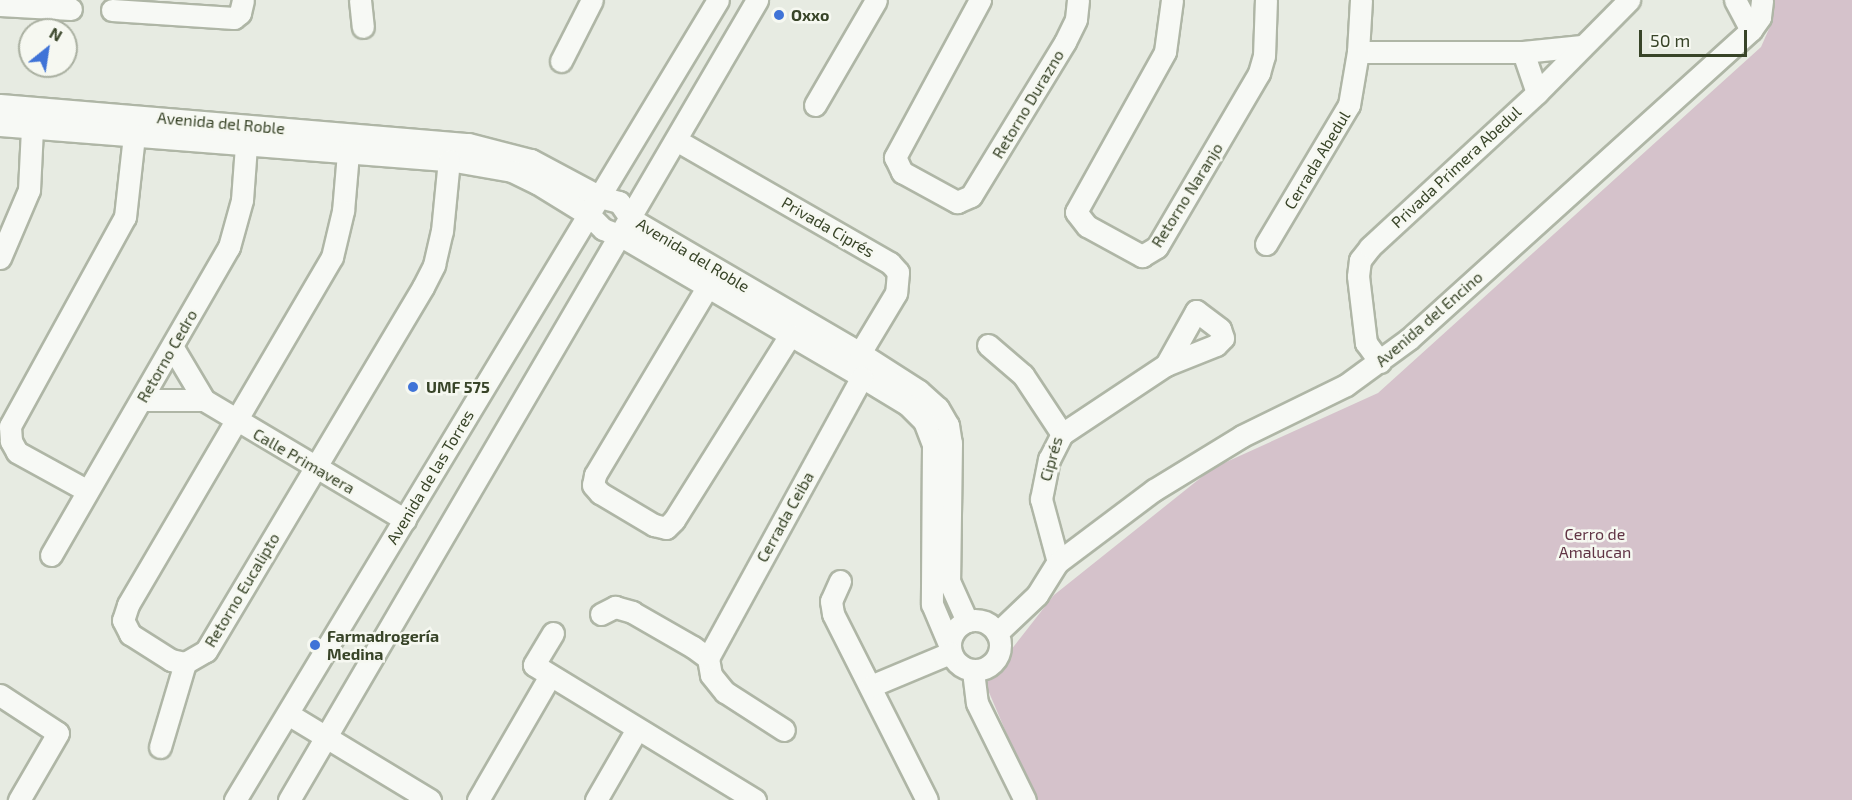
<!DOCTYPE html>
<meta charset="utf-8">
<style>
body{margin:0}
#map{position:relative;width:1852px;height:800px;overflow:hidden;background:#e7ebe2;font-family:"Exo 2",sans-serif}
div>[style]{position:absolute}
.green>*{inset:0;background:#d5c2cb}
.roads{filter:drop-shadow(2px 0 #afb6a6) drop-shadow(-2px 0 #afb6a6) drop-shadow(0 2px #afb6a6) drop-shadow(0 -2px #afb6a6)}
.minor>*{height:21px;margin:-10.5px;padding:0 10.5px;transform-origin:10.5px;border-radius:10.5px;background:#f7f9f5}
.minor>.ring{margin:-10.5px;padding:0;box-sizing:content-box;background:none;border:21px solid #f7f9f5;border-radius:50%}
.dots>*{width:16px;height:16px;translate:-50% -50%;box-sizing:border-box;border:3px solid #f6f8f1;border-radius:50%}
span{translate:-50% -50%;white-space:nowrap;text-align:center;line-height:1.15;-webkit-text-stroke:5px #f6f8f1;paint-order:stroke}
.poi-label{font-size:16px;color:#384428;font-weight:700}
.left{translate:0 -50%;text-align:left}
.street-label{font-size:16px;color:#384428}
.park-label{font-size:16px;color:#613545}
.north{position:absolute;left:18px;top:18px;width:60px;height:60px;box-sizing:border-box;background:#f6f8f1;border:2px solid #aab0a1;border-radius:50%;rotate:30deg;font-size:16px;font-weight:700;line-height:24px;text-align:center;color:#384428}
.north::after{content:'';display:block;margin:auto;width:21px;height:27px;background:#3f73d7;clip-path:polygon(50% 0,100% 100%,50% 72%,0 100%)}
.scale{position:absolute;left:1639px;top:30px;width:108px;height:27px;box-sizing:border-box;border:3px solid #384428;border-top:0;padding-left:8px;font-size:18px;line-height:21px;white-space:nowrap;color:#384428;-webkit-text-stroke:4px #f6f8f1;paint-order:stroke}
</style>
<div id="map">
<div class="green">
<div style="clip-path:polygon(1768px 0,1852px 0,1852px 800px,1035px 800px,985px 683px,1054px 595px,1213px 468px,1378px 393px,1761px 47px,1772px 22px)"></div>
</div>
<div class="roads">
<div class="minor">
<div style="left:360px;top:0;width:27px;rotate:84deg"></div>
<div style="left:980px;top:0;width:179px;rotate:118.4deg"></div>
<div style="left:895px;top:157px;width:17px;rotate:65deg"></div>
<div style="left:902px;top:172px;width:63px;rotate:28.6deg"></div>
<div style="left:957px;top:202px;width:15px;rotate:-23deg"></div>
<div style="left:971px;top:196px;width:180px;rotate:-58.6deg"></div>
<div style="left:1065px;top:42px;width:25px;rotate:-64deg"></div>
<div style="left:1076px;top:19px;width:19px;rotate:-84deg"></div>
<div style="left:1172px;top:0;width:52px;rotate:97.7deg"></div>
<div style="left:1165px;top:52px;width:183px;rotate:119.1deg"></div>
<div style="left:1076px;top:212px;width:18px;rotate:52deg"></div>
<div style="left:1087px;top:226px;width:63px;rotate:28.6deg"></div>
<div style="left:1142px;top:256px;width:17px;rotate:-31deg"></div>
<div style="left:1157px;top:247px;width:202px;rotate:-59.6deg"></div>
<div style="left:1259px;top:73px;width:18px;rotate:-74deg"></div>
<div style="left:1264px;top:56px;width:56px;rotate:-88deg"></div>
<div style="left:1735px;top:0;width:34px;rotate:62deg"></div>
<div style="left:0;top:5px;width:71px;rotate:3.2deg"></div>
<div style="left:112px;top:10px;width:122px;rotate:3.8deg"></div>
<div style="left:234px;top:18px;width:8px;rotate:-40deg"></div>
<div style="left:240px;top:13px;width:13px;rotate:-77deg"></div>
<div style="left:1358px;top:52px;width:165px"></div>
<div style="left:1523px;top:52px;width:59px;rotate:-5.8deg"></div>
<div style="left:1523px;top:52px;width:43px;rotate:71.1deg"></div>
<div style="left:561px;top:61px;width:68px;rotate:-63.1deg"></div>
<div style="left:0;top:105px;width:470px;rotate:4.8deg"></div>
<div style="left:468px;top:144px;width:65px;rotate:14.3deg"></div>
<div style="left:531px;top:160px;width:78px;rotate:28.2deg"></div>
<div style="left:600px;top:197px;width:20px;rotate:15deg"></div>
<div style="left:619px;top:202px;width:21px;rotate:55deg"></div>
<div style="left:631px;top:219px;width:265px;rotate:30.3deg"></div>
<div style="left:860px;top:353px;width:70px;rotate:32.8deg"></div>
<div style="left:919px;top:391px;width:25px;rotate:42deg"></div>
<div style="left:938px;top:408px;width:20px;rotate:60deg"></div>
<div style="left:948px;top:425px;width:18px;rotate:81deg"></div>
<div style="left:951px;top:443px;width:138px;rotate:90.8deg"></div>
<div style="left:949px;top:581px;width:44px;rotate:65.8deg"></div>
<div style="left:815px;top:105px;width:121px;rotate:-59.8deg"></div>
<div style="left:0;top:125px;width:450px;rotate:4.5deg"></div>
<div style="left:449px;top:160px;width:64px;rotate:9.9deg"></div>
<div style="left:512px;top:171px;width:28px;rotate:26deg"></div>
<div style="left:537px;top:183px;width:61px;rotate:31.6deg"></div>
<div style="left:589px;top:215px;width:20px;rotate:45deg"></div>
<div style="left:603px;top:229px;width:19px;rotate:21deg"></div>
<div style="left:621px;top:236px;width:279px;rotate:30.3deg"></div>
<div style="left:862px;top:377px;width:54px;rotate:31.3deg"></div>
<div style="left:908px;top:405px;width:23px;rotate:45deg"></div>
<div style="left:924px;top:421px;width:26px;rotate:69deg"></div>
<div style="left:933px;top:445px;width:159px;rotate:90.4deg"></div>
<div style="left:932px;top:604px;width:43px;rotate:67deg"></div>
<div style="left:676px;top:140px;width:247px;rotate:29.9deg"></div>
<div style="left:890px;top:263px;width:12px;rotate:48deg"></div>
<div style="left:898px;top:272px;width:21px;rotate:95deg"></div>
<div style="left:896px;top:293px;width:70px;rotate:121deg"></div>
<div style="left:348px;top:153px;width:58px;rotate:94.9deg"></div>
<div style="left:343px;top:211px;width:47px;rotate:103.4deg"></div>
<div style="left:332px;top:257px;width:403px;rotate:120.4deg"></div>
<div style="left:128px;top:605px;width:16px;rotate:108deg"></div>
<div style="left:123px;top:620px;width:16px;rotate:63deg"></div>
<div style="left:130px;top:634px;width:49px;rotate:32.4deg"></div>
<div style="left:171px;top:660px;width:14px;rotate:12deg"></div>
<div style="left:185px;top:663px;width:24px;rotate:-30deg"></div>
<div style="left:206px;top:651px;width:424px;rotate:-59.2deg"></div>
<div style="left:423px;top:287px;width:25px;rotate:-63deg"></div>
<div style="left:434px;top:265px;width:35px;rotate:-77deg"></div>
<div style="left:442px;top:231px;width:71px;rotate:-84.4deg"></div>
<div style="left:1266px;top:244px;width:162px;rotate:-59.2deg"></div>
<div style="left:1349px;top:105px;width:54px;rotate:-80.4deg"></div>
<div style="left:1358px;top:52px;width:52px;rotate:-86.7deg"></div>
<div style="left:0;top:258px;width:74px;rotate:-66.9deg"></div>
<div style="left:29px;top:190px;width:62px;rotate:-87.2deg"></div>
<div style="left:708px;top:286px;width:220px;rotate:120.9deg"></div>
<div style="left:595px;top:475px;width:10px;rotate:101deg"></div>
<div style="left:593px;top:485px;width:11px;rotate:49deg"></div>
<div style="left:600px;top:493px;width:63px;rotate:30.7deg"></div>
<div style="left:654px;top:525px;width:12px;rotate:14deg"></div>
<div style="left:666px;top:528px;width:11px;rotate:-45deg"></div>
<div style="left:674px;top:520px;width:218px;rotate:-57.9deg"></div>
<div style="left:988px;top:345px;width:46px;rotate:40.6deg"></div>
<div style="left:1023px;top:375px;width:71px;rotate:56.5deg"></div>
<div style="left:1062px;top:434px;width:28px;rotate:117deg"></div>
<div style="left:1049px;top:459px;width:41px;rotate:101.3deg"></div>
<div style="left:1041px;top:499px;width:65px;rotate:74.9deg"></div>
<div style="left:173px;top:348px;width:61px;rotate:59.2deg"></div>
<div style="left:204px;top:400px;width:234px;rotate:30.8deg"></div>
<div style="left:1380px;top:362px;width:24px;rotate:-126deg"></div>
<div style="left:1366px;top:343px;width:67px;rotate:-96.8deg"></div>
<div style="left:1358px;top:276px;width:16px;rotate:-83deg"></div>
<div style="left:1360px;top:260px;width:16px;rotate:-52deg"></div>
<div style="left:1370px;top:247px;width:227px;rotate:-42.7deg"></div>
<div style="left:1537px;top:93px;width:131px;rotate:-45.3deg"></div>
<div style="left:142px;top:400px;width:62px"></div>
<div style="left:1062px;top:434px;width:125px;rotate:-33.6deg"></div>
<div style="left:1166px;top:365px;width:54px;rotate:-21.8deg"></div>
<div style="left:1216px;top:345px;width:10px;rotate:-45deg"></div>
<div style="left:1223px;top:338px;width:9px;rotate:-108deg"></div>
<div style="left:1220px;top:329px;width:30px;rotate:-143deg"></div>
<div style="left:1196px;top:311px;width:62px;rotate:119.1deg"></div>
<div style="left:86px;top:490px;width:79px;rotate:-151.2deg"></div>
<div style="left:17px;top:452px;width:13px;rotate:-119deg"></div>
<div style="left:11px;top:441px;width:15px;rotate:-94deg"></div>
<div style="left:10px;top:426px;width:239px;rotate:-61.2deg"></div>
<div style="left:125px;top:217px;width:81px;rotate:-83.7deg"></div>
<div style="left:51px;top:555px;width:356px;rotate:-60deg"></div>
<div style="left:229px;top:247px;width:49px;rotate:-74.5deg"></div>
<div style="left:242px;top:200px;width:55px;rotate:-85.8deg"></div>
<div style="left:840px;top:581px;width:22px;rotate:114deg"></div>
<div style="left:831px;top:601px;width:13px;rotate:81deg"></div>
<div style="left:833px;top:614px;width:208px;rotate:63.2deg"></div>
<div style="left:601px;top:614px;width:16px;rotate:-27deg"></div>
<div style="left:615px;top:607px;width:18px;rotate:16deg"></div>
<div style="left:632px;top:612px;width:70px;rotate:29.8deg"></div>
<div style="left:693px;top:647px;width:19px;rotate:36deg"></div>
<div style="left:708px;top:658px;width:17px;rotate:80deg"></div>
<div style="left:711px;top:675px;width:22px;rotate:51deg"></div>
<div style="left:725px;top:692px;width:70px;rotate:32.8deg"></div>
<div class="ring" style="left:950px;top:620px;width:29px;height:29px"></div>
<div style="left:553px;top:633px;width:37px;rotate:121deg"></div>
<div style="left:534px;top:665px;width:259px;rotate:31.4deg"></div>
<div style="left:997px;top:633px;width:55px;rotate:-43.5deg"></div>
<div style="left:1037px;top:595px;width:39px;rotate:-58deg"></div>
<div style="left:1058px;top:562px;width:120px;rotate:-36.9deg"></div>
<div style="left:1154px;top:490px;width:103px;rotate:-31.5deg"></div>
<div style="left:1242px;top:436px;width:116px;rotate:-26.1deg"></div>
<div style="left:1346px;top:385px;width:78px;rotate:-36.1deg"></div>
<div style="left:1409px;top:339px;width:461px;rotate:-42.1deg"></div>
<div style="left:1751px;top:30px;width:16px;rotate:-55deg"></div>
<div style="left:1760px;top:17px;width:17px;rotate:-83deg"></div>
<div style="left:708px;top:658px;width:320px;rotate:-61.3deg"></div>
<div style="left:973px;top:671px;width:32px;rotate:83deg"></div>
<div style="left:977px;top:703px;width:108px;rotate:63.7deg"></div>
<div style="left:871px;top:686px;width:86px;rotate:-22.7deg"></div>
<div style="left:0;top:695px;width:69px;rotate:33.2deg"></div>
<div style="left:58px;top:733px;width:78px;rotate:120.2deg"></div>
<div style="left:288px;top:714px;width:166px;rotate:31.2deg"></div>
<div style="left:160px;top:747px;width:88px;rotate:-73.4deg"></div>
<div style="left:235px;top:800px;width:934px;rotate:-58.88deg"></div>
<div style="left:289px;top:800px;width:927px;rotate:-59.67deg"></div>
<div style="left:478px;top:800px;width:143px;rotate:-59.9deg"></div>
<div style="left:596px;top:800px;width:82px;rotate:-60deg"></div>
</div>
</div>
<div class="dots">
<div style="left:779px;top:15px;background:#3f73d7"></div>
<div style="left:413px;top:387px;background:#3f73d7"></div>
<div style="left:315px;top:645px;background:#3f73d7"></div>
</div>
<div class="poi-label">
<span class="left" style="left:791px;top:15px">Oxxo</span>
<span class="left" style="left:426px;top:387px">UMF 575</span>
<span class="left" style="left:327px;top:645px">Farmadrogería<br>Medina</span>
</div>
<div class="street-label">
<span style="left:1028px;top:104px;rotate:-59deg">Retorno Durazno</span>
<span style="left:221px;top:123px;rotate:5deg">Avenida del Roble</span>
<span style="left:1317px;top:160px;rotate:-59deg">Cerrada Abedul</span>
<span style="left:1456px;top:167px;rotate:-43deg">Privada Primera Abedul</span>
<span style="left:1187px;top:195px;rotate:-58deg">Retorno Naranjo</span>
<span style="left:828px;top:227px;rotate:30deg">Privada Ciprés</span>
<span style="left:693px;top:255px;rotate:31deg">Avenida del Roble</span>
<span style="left:1429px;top:319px;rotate:-41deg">Avenida del Encino</span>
<span style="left:167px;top:356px;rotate:-60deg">Retorno Cedro</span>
<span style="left:1051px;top:459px;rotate:-74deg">Ciprés</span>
<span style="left:304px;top:461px;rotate:30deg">Calle Primavera</span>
<span style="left:430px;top:477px;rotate:-59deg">Avenida de las Torres</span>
<span style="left:785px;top:517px;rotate:-61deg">Cerrada Ceiba</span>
<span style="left:242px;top:590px;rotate:-59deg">Retorno Eucalipto</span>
</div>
<div class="park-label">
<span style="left:1595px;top:543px">Cerro de<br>Amalucan</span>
</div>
<div class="north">N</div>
<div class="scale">50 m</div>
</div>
